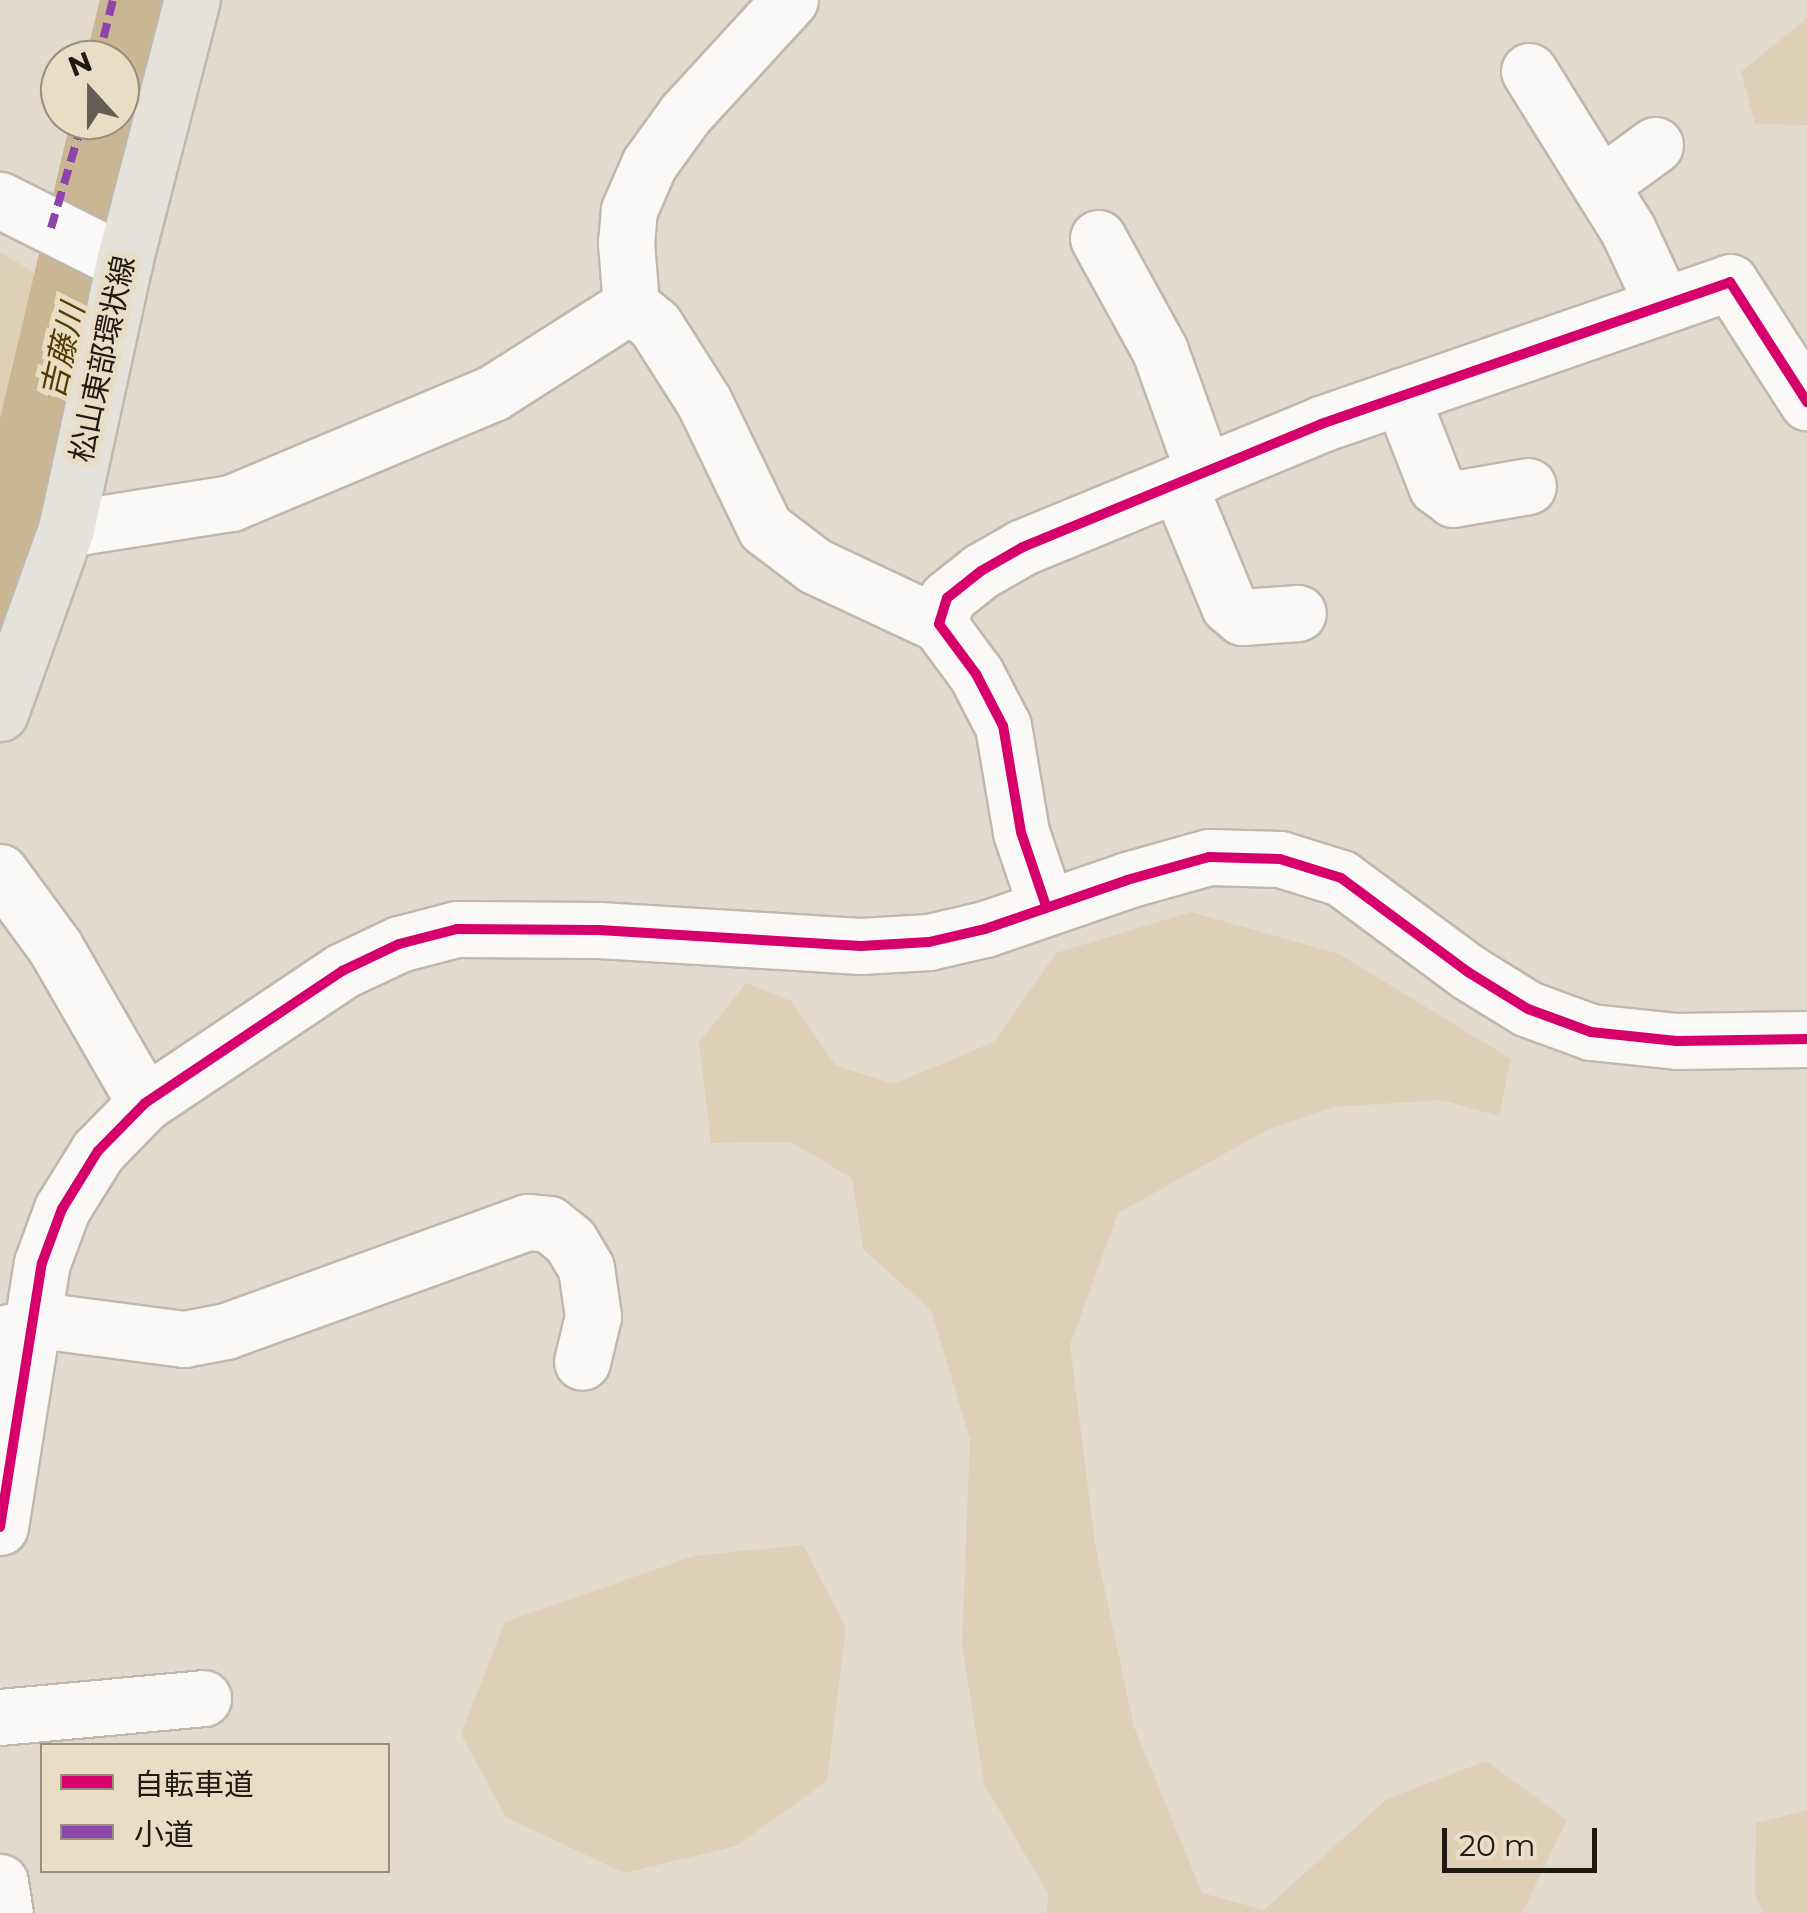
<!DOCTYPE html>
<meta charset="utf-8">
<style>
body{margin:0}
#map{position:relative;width:1807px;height:1913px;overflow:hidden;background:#e2dacd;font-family:Montserrat,"Noto Sans JP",sans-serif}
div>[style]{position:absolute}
.green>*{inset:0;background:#decfb6}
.river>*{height:92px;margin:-46px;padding:0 46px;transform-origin:46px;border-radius:46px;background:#cab693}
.roads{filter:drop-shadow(2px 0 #bfb8ae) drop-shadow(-2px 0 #bfb8ae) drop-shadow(0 2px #bfb8ae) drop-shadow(0 -2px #bfb8ae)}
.minor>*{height:55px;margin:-27.5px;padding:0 27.5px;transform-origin:27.5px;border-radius:27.5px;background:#fbf9f8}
.major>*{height:55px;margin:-27.5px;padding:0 27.5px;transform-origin:27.5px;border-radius:27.5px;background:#e5e2db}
.quiet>*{height:8px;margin-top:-4px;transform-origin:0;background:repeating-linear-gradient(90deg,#8e44ad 0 15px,transparent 0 23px)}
.cycleway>*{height:10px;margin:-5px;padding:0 5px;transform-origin:5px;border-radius:5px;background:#d6006c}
span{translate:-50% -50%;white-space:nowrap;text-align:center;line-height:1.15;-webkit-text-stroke:10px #eaddc5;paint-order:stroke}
.street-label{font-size:30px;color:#1e1a11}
.water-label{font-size:32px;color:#533a00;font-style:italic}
.legend{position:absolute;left:40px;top:1743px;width:350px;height:130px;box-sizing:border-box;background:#eaddc5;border:2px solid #988f7d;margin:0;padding:12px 18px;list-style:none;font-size:30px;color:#1e1a11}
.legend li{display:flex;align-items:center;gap:20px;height:50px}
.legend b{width:50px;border:2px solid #988f7d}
.north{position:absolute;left:40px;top:40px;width:100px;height:100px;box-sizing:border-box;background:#eaddc5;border:2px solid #988f7d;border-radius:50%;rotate:339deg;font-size:28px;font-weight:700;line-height:40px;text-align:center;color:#1e1a11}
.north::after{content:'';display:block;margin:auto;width:35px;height:45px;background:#635d53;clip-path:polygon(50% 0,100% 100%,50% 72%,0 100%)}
.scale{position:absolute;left:1442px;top:1828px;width:155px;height:45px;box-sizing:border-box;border:5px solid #1e1a11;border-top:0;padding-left:12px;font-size:30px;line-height:35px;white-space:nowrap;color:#1e1a11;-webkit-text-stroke:8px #eaddc5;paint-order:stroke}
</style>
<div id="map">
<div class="green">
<div style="clip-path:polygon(1807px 18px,1807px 125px,1755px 124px,1741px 72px)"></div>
<div style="clip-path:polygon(0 252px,33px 272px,40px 301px,0 429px)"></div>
<div style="clip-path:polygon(1191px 912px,1339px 954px,1511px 1059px,1499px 1116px,1442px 1100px,1333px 1107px,1267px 1130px,1118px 1213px,1070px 1345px,1095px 1544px,1134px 1727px,1202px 1893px,1264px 1910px,1387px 1799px,1486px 1761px,1567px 1820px,1522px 1913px,1046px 1913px,1049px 1895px,984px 1784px,962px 1644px,970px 1439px,931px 1310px,863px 1249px,852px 1178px,791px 1142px,711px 1143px,699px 1043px,746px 983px,791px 1001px,836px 1066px,894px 1084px,994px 1042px,1056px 953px)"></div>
<div style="clip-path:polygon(803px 1545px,846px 1628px,827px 1781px,736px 1846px,624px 1873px,506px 1817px,461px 1734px,505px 1622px,694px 1556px)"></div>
<div style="clip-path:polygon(1807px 1810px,1807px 1913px,1763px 1913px,1755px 1894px,1756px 1823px)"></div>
</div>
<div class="river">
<div style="left:120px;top:112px;width:115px;rotate:-76.4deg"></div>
<div style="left:0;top:580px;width:72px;rotate:-69.5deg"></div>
<div style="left:25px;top:513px;width:404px;rotate:-76.7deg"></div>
</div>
<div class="roads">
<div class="minor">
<div style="left:1529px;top:71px;width:187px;rotate:58.1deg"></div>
<div style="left:1628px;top:230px;width:83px;rotate:65deg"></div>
<div style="left:1600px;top:185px;width:68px;rotate:-36deg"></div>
<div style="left:0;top:200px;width:139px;rotate:26.6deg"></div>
<div style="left:1098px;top:238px;width:129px;rotate:61.2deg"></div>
<div style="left:1160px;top:351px;width:130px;rotate:70.2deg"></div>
<div style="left:631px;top:305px;width:31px;rotate:40deg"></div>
<div style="left:655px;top:325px;width:91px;rotate:57.5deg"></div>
<div style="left:704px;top:402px;width:140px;rotate:64.2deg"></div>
<div style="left:765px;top:528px;width:63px;rotate:37.2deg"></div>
<div style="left:815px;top:566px;width:137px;rotate:25.1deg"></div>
<div style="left:1401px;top:396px;width:97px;rotate:68.7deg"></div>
<div style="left:1436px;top:486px;width:21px;rotate:37deg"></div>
<div style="left:1453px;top:499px;width:76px;rotate:-9.8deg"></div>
<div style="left:1178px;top:483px;width:133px;rotate:67.5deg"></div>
<div style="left:1229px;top:606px;width:17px;rotate:40deg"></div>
<div style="left:1242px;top:617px;width:56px;rotate:-4.1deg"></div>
<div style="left:66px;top:529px;width:167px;rotate:-9deg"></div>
<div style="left:231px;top:503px;width:284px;rotate:-22.8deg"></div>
<div style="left:493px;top:393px;width:164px;rotate:-32.5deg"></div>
<div style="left:631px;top:305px;width:62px;rotate:-94.6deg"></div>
<div style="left:626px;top:243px;width:33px;rotate:-85deg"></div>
<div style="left:629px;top:210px;width:50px;rotate:-66.5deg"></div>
<div style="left:649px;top:164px;width:62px;rotate:-54.2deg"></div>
<div style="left:685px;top:114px;width:155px;rotate:-47.4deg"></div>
<div style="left:0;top:872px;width:93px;rotate:53.7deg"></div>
<div style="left:55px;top:947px;width:180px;rotate:60deg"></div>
<div style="left:1046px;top:906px;width:78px;rotate:-108.7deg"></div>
<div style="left:1021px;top:832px;width:108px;rotate:-99.6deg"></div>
<div style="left:1003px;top:726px;width:59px;rotate:-117.4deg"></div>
<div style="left:976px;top:674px;width:62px;rotate:-126.5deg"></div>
<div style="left:939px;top:624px;width:27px;rotate:-73deg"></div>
<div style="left:947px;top:598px;width:43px;rotate:-38.5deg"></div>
<div style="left:981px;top:571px;width:48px;rotate:-29.7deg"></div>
<div style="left:1023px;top:547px;width:322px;rotate:-22.4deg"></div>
<div style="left:1321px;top:424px;width:433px;rotate:-19.1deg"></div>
<div style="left:1730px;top:282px;width:143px;rotate:57.3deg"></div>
<div style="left:0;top:1334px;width:55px;rotate:-12.5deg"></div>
<div style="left:54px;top:1322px;width:131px;rotate:7.5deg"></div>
<div style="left:184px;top:1339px;width:43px;rotate:-10.8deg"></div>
<div style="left:226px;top:1331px;width:320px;rotate:-19.9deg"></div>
<div style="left:527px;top:1222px;width:22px;rotate:5deg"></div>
<div style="left:549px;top:1224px;width:27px;rotate:39deg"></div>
<div style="left:570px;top:1241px;width:31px;rotate:59deg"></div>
<div style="left:586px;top:1268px;width:49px;rotate:81.7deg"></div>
<div style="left:593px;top:1316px;width:47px;rotate:103.4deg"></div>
<div style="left:0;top:1527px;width:267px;rotate:-81deg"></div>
<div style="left:42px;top:1263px;width:58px;rotate:-69.7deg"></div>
<div style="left:62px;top:1209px;width:68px;rotate:-58.2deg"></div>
<div style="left:98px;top:1151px;width:67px;rotate:-45.6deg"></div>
<div style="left:145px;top:1103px;width:237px;rotate:-33.8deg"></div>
<div style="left:342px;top:971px;width:63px;rotate:-25.3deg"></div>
<div style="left:399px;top:944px;width:60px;rotate:-14.5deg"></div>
<div style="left:457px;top:929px;width:142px;rotate:0.4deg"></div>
<div style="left:599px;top:930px;width:262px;rotate:3.5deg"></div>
<div style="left:861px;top:946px;width:68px;rotate:-3.4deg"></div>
<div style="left:929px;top:942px;width:57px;rotate:-13.1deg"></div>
<div style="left:985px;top:929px;width:150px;rotate:-19deg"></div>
<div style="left:1127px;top:880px;width:85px;rotate:-15.7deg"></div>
<div style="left:1209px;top:857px;width:71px;rotate:1.6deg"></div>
<div style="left:1280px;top:859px;width:64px;rotate:17.3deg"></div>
<div style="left:1341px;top:878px;width:158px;rotate:36.5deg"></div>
<div style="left:1468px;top:972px;width:70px;rotate:31.7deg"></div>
<div style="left:1528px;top:1009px;width:67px;rotate:20.1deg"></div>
<div style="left:1591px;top:1032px;width:86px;rotate:6deg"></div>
<div style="left:1677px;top:1041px;width:130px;rotate:-0.9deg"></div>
<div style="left:0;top:1717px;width:204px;rotate:-5.3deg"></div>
<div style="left:0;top:1882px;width:31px;rotate:81deg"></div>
</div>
<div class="major">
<div style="left:0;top:713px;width:195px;rotate:-70.3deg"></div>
<div style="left:66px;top:529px;width:273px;rotate:-77.7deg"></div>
<div style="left:124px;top:262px;width:271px;rotate:-75.5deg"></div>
</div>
</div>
<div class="quiet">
<div style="left:98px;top:60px;width:62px;rotate:-76deg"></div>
<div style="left:51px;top:228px;width:113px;rotate:-73.5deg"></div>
</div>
<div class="cycleway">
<div style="left:1046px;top:906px;width:78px;rotate:-108.7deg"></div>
<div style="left:1021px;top:832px;width:108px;rotate:-99.6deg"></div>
<div style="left:1003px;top:726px;width:59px;rotate:-117.4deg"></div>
<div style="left:976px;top:674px;width:62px;rotate:-126.5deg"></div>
<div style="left:939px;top:624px;width:27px;rotate:-73deg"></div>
<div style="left:947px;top:598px;width:43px;rotate:-38.5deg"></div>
<div style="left:981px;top:571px;width:48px;rotate:-29.7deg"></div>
<div style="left:1023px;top:547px;width:322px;rotate:-22.4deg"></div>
<div style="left:1321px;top:424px;width:433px;rotate:-19.1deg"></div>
<div style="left:1730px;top:282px;width:143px;rotate:57.3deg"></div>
<div style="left:0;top:1527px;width:267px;rotate:-81deg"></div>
<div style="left:42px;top:1263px;width:58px;rotate:-69.7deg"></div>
<div style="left:62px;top:1209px;width:68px;rotate:-58.2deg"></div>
<div style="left:98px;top:1151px;width:67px;rotate:-45.6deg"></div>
<div style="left:145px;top:1103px;width:237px;rotate:-33.8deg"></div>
<div style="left:342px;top:971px;width:63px;rotate:-25.3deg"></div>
<div style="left:399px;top:944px;width:60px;rotate:-14.5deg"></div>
<div style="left:457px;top:929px;width:142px;rotate:0.4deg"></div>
<div style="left:599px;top:930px;width:262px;rotate:3.5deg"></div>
<div style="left:861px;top:946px;width:68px;rotate:-3.4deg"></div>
<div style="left:929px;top:942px;width:57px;rotate:-13.1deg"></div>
<div style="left:985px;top:929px;width:150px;rotate:-19deg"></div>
<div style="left:1127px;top:880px;width:85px;rotate:-15.7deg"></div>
<div style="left:1209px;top:857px;width:71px;rotate:1.6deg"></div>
<div style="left:1280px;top:859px;width:64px;rotate:17.3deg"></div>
<div style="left:1341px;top:878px;width:158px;rotate:36.5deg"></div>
<div style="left:1468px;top:972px;width:70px;rotate:31.7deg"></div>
<div style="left:1528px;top:1009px;width:67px;rotate:20.1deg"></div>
<div style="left:1591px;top:1032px;width:86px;rotate:6deg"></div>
<div style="left:1677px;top:1041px;width:130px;rotate:-0.9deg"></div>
</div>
<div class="street-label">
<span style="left:103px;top:359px;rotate:-78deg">松山東部環状線</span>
</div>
<div class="water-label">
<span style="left:63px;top:351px;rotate:-77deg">吉藤川</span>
</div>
<ul class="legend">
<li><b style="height:12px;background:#d6006c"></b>自転車道</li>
<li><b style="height:12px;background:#8e44ad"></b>小道</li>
</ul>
<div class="north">N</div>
<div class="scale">20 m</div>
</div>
